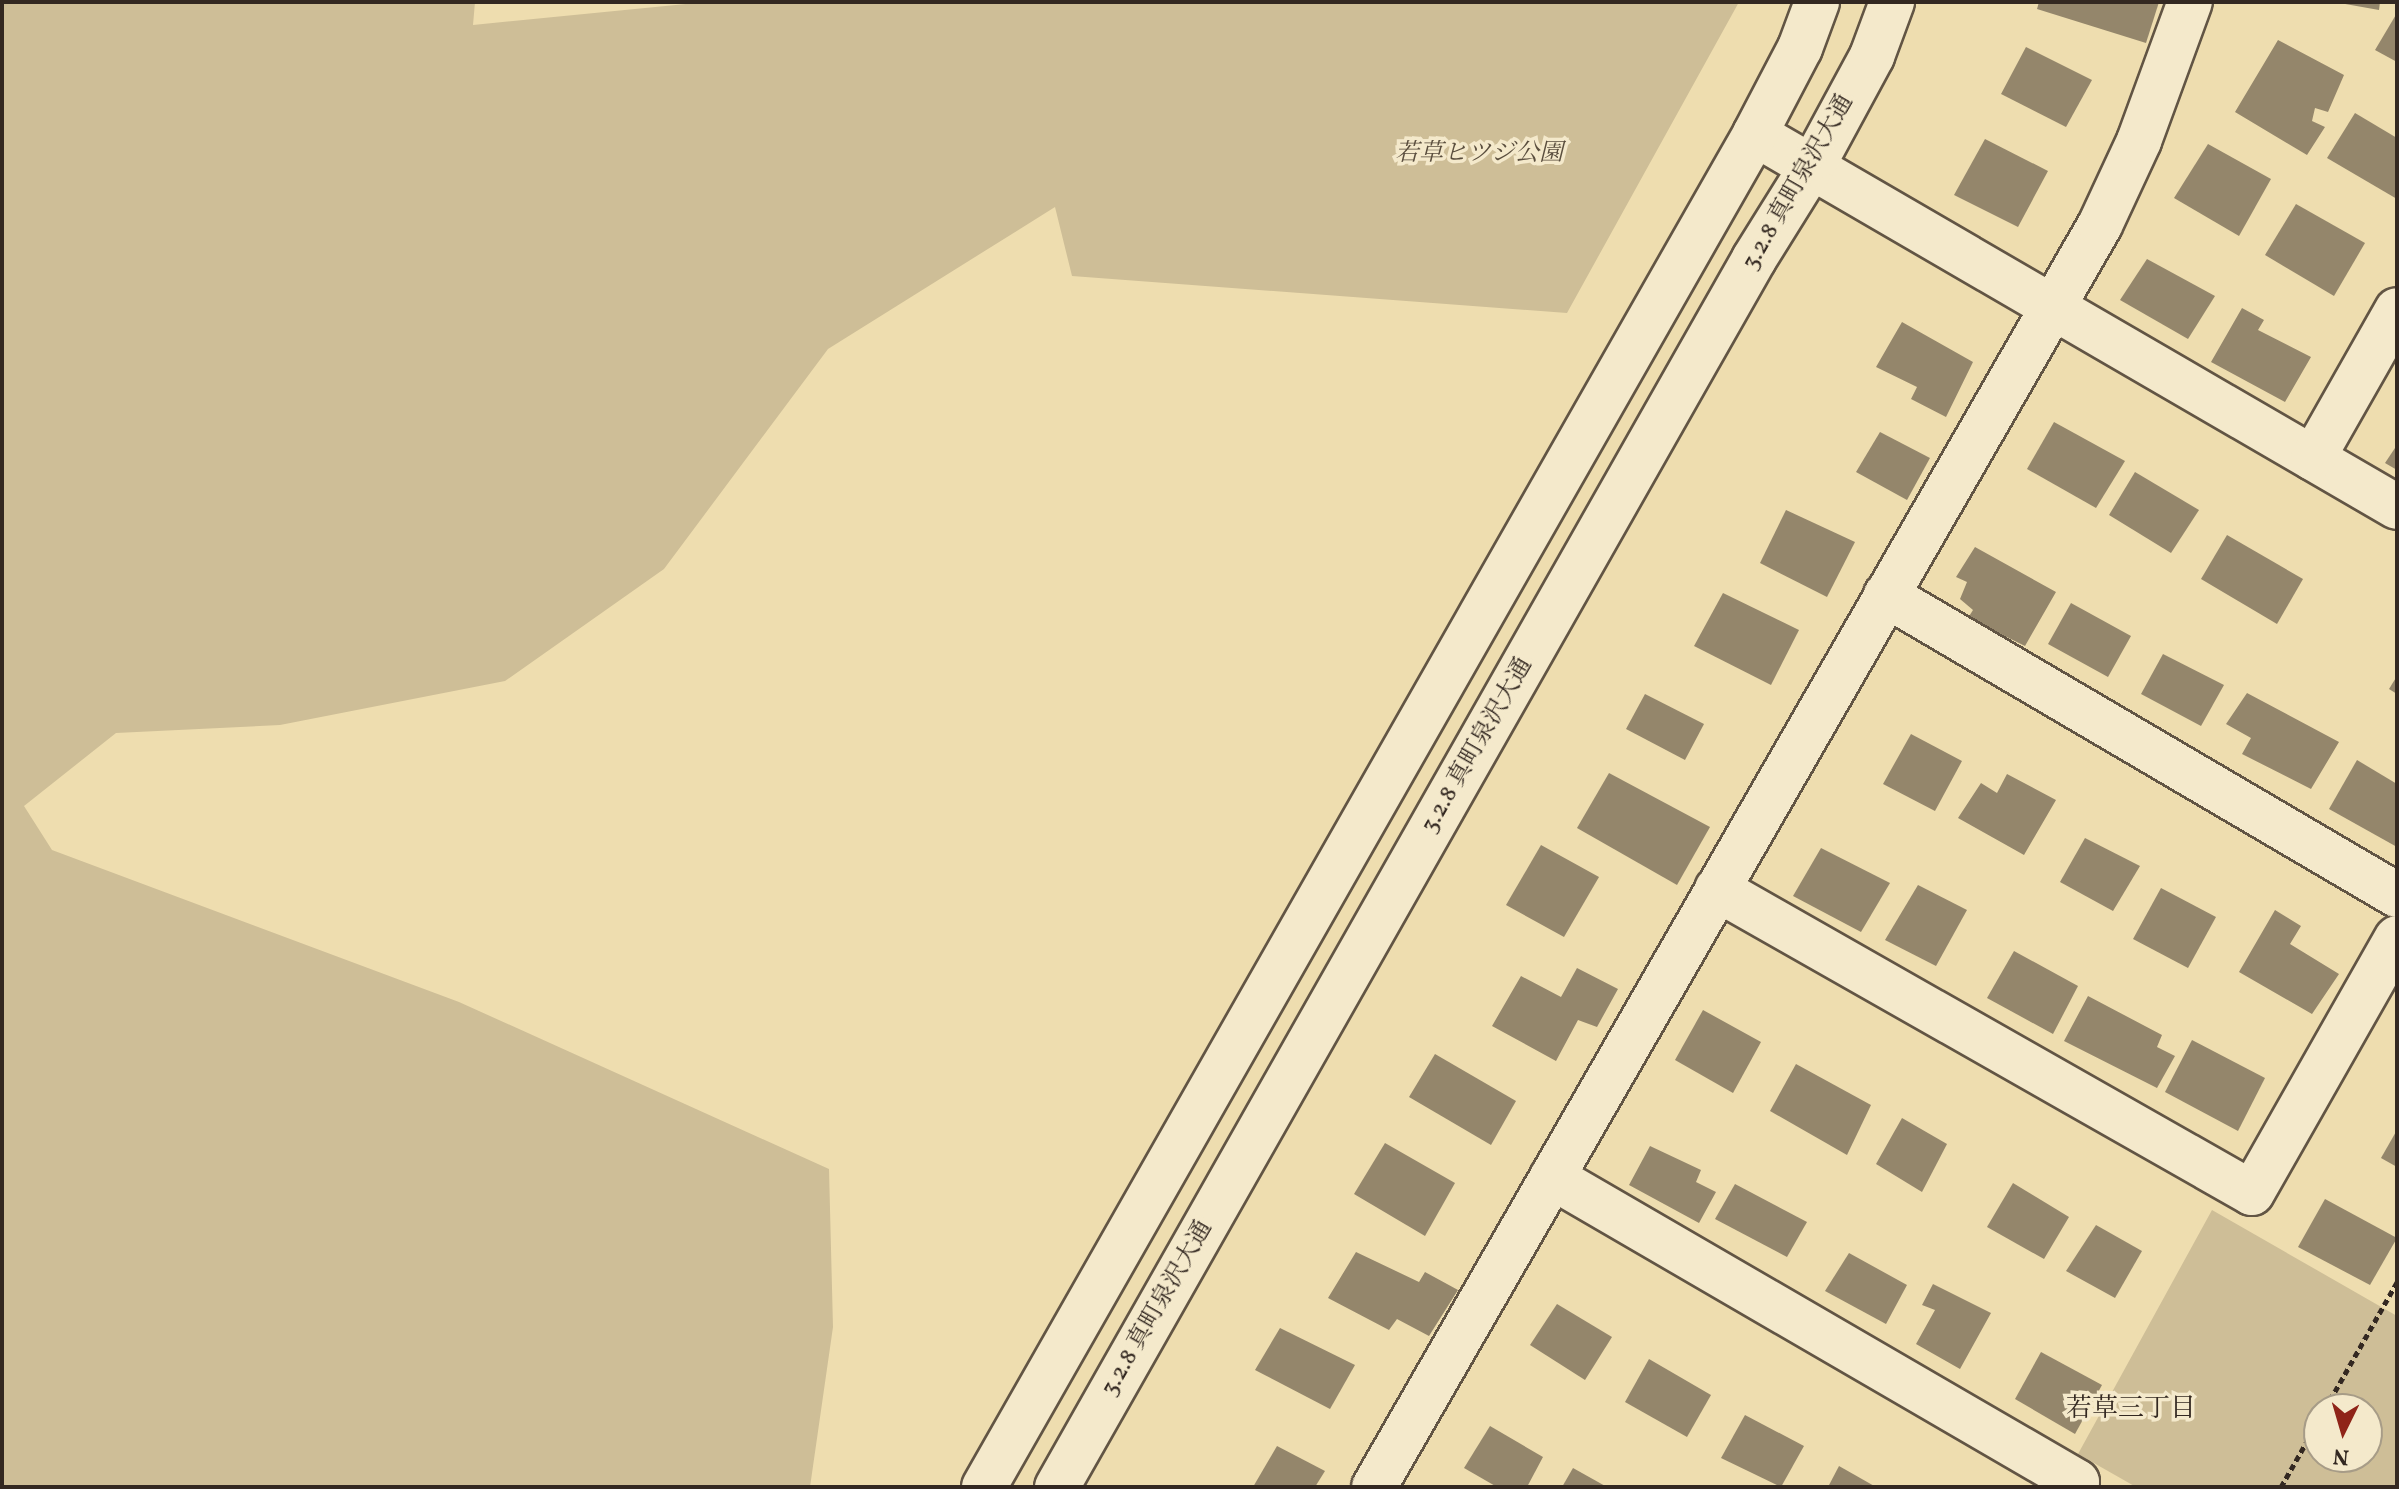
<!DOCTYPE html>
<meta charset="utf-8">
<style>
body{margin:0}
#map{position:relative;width:2399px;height:1489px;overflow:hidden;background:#eeddaf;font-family:Vollkorn,"Noto Serif JP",serif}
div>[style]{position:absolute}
.green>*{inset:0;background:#cebe97}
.building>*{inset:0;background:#94866b}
.path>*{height:5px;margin-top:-2.5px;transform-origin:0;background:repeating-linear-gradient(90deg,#332821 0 6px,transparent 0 10px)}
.roads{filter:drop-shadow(2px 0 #625544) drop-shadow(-2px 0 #625544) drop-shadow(0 2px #625544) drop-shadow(0 -2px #625544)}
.minor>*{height:44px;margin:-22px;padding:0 22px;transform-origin:22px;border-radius:22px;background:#f4e9cb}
span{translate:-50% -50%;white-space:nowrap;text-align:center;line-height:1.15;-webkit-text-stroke:7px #f4e9cb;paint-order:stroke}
.park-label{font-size:24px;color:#5a4e3e;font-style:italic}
.street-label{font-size:24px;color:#332821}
.neighbourhood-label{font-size:26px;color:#332821}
.frame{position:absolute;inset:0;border:4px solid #332821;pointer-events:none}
.north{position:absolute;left:2303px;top:1393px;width:80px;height:80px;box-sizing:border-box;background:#f4e9cb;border:2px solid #a79c87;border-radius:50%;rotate:185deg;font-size:22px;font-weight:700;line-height:32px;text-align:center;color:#332821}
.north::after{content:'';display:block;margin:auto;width:28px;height:36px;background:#8f2418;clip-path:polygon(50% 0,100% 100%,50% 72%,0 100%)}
</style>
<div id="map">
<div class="green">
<div style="clip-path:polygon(2px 2px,475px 2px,473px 25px,706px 2px,1739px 2px,1567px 313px,1072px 276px,1055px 207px,828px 349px,664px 569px,505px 681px,280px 725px,116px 733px,24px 806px,52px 850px,459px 1002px,829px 1169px,833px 1327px,810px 1487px,2px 1487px)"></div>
<div style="clip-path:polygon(evenodd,2212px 1210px,2397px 1316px,2397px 1487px,2136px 1487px,2078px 1454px,2212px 1210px,2319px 1409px,2367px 1409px,2367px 1457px,2319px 1457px,2319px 1409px)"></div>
</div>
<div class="building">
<div style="clip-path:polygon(2039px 2px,2159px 2px,2146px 43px,2037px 9px)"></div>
<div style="clip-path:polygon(2334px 2px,2380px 2px,2379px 10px)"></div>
<div style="clip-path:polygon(2397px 13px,2397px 62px,2375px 50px)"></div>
<div style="clip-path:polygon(2278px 40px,2344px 75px,2328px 112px,2315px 108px,2312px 121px,2325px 127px,2307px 155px,2235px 112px)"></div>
<div style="clip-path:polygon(2026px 47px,2092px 80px,2066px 127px,2001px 94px)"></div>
<div style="clip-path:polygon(2355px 113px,2397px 138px,2397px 199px,2327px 158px)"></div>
<div style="clip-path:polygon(1985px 139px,2048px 171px,2018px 227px,1954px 195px)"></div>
<div style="clip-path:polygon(2208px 144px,2271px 179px,2239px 236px,2174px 198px)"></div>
<div style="clip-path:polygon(2296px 204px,2365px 243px,2334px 296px,2265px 255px)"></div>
<div style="clip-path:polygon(2147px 259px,2215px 296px,2188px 339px,2120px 300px)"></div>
<div style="clip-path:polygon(2242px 308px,2264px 320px,2258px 330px,2311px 357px,2285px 402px,2211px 362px)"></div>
<div style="clip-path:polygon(1902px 322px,1973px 362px,1946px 417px,1911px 399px,1917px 387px,1876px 367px)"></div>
<div style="clip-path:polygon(2054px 422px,2125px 461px,2096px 508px,2027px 469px)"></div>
<div style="clip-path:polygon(1880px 432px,1930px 458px,1907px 500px,1856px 472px)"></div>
<div style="clip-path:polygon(2397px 445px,2397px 470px,2385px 463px)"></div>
<div style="clip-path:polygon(2135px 472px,2199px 510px,2171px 553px,2109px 515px)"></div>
<div style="clip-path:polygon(1786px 510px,1855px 542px,1827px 597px,1760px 563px)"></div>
<div style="clip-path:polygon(2227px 535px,2303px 579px,2277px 624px,2201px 579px)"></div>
<div style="clip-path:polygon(1975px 547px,2056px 592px,2025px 646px,1968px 618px,1973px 610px,1960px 599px,1967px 582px,1956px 577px)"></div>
<div style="clip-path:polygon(1723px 593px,1799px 630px,1771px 685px,1694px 646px)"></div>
<div style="clip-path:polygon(2071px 603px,2131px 636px,2108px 677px,2048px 644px)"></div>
<div style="clip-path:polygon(2163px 654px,2224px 685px,2201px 726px,2141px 694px)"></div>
<div style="clip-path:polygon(2397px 676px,2397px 694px,2389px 689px)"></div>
<div style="clip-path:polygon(2247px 693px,2339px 742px,2311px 789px,2242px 754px,2251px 738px,2226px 724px)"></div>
<div style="clip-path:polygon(1645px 694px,1704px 724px,1685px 760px,1626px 729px)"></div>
<div style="clip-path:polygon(1911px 734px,1962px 761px,1935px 811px,1883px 784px)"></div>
<div style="clip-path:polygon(2357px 760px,2397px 784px,2397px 847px,2329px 809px)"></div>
<div style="clip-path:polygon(1609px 773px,1710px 827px,1677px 885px,1577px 828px)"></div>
<div style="clip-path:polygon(2007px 774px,2056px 800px,2024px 855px,1958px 818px,1981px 783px,1997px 793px)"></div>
<div style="clip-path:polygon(2085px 838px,2140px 866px,2113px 911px,2060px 882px)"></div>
<div style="clip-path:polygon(1541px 845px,1599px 877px,1564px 937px,1506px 905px)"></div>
<div style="clip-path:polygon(1821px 848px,1890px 883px,1861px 932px,1793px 896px)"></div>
<div style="clip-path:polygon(1918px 885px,1967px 910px,1936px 966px,1885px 940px)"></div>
<div style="clip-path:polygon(2161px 888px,2216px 917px,2188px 968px,2133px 939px)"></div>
<div style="clip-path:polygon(2275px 910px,2301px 926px,2290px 944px,2339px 974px,2312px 1014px,2239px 972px)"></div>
<div style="clip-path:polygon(2014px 951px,2078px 986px,2053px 1034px,1987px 998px)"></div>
<div style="clip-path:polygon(1577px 968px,1618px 989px,1597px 1027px,1578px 1020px,1556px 1061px,1492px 1026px,1521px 976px,1561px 997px)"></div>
<div style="clip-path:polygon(2088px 996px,2162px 1035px,2157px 1047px,2175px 1056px,2157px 1088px,2064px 1041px)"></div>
<div style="clip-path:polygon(1703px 1010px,1761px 1042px,1733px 1093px,1675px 1060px)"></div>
<div style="clip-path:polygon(2192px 1040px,2265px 1078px,2238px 1131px,2165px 1092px)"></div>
<div style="clip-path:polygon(1435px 1054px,1516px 1101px,1491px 1145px,1409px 1097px)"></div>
<div style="clip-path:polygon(1796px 1064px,1871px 1105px,1847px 1155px,1770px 1111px)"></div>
<div style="clip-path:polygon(1902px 1118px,1947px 1144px,1922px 1192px,1876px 1164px)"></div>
<div style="clip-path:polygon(2397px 1130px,2397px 1167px,2381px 1158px)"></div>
<div style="clip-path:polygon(1385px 1143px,1455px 1183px,1425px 1236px,1354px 1194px)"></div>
<div style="clip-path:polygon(1650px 1146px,1701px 1170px,1696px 1182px,1716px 1192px,1699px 1223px,1629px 1185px)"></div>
<div style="clip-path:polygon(2013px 1183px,2069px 1217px,2044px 1259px,1987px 1227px)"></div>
<div style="clip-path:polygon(1735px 1184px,1807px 1222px,1787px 1257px,1715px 1219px)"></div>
<div style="clip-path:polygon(2325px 1199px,2397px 1238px,2370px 1285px,2298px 1247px)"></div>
<div style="clip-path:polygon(2096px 1225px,2142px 1251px,2115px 1298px,2066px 1271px)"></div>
<div style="clip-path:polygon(1356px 1252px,1419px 1282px,1425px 1272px,1458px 1290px,1429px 1336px,1397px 1319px,1389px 1330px,1328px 1298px)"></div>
<div style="clip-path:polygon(1849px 1253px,1907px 1285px,1886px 1324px,1825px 1291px)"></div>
<div style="clip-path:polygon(1933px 1284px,1991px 1313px,1960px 1369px,1916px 1344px,1935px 1310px,1922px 1305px)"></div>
<div style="clip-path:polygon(1557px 1304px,1612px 1337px,1585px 1380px,1530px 1345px)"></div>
<div style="clip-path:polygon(1280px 1328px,1355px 1365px,1330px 1409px,1255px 1370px)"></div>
<div style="clip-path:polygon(2041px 1352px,2102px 1385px,2075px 1434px,2015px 1399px)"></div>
<div style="clip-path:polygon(1649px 1359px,1711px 1395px,1687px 1437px,1625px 1402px)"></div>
<div style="clip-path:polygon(1745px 1415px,1804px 1446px,1781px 1487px,1721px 1458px)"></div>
<div style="clip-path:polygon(1490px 1426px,1543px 1457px,1527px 1487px,1497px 1487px,1464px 1468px)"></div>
<div style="clip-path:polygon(1277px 1446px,1325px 1471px,1315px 1487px,1253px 1487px)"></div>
<div style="clip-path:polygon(1839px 1466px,1876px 1487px,1828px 1487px)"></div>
<div style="clip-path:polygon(1573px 1468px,1607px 1487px,1562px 1487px)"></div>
</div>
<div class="path">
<div style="left:2325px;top:1409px;width:146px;rotate:-60.4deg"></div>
<div style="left:2281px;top:1487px;width:77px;rotate:-60.4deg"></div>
</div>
<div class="roads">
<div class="minor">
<div style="left:1755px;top:134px;width:742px;rotate:30.16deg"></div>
<div style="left:2313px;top:458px;width:170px;rotate:-60.4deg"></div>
<div style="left:1886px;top:595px;width:593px;rotate:30.42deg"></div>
<div style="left:1717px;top:889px;width:615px;rotate:29.61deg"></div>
<div style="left:2252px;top:1193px;width:293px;rotate:-60.4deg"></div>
<div style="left:1552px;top:1177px;width:607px;rotate:30.15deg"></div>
<div style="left:2077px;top:1482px;width:6px;rotate:121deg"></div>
<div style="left:984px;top:1487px;width:1557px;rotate:-60.32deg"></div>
<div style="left:1755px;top:134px;width:97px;rotate:-62.4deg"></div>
<div style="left:1800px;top:48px;width:49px;rotate:-69.7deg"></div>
<div style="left:1057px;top:1487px;width:1412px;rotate:-60.42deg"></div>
<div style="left:1754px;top:259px;width:121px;rotate:-58.1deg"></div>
<div style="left:1818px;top:156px;width:114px;rotate:-61.6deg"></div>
<div style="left:1872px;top:56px;width:58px;rotate:-69.7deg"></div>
<div style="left:1374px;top:1487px;width:1456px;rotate:-60.09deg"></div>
<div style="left:2100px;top:225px;width:93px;rotate:-65.1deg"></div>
<div style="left:2139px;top:141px;width:148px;rotate:-69.9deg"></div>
</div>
</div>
<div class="park-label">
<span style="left:1479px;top:155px">若草ヒツジ公園</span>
</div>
<div class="street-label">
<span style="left:1799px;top:183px;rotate:-60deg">3.2.8 真町泉沢大通</span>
<span style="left:1478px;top:746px;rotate:-60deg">3.2.8 真町泉沢大通</span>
<span style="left:1158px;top:1309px;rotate:-60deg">3.2.8 真町泉沢大通</span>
</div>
<div class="neighbourhood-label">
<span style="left:2131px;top:1410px">若草三丁目</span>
</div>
<div class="frame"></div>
<div class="north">N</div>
</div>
